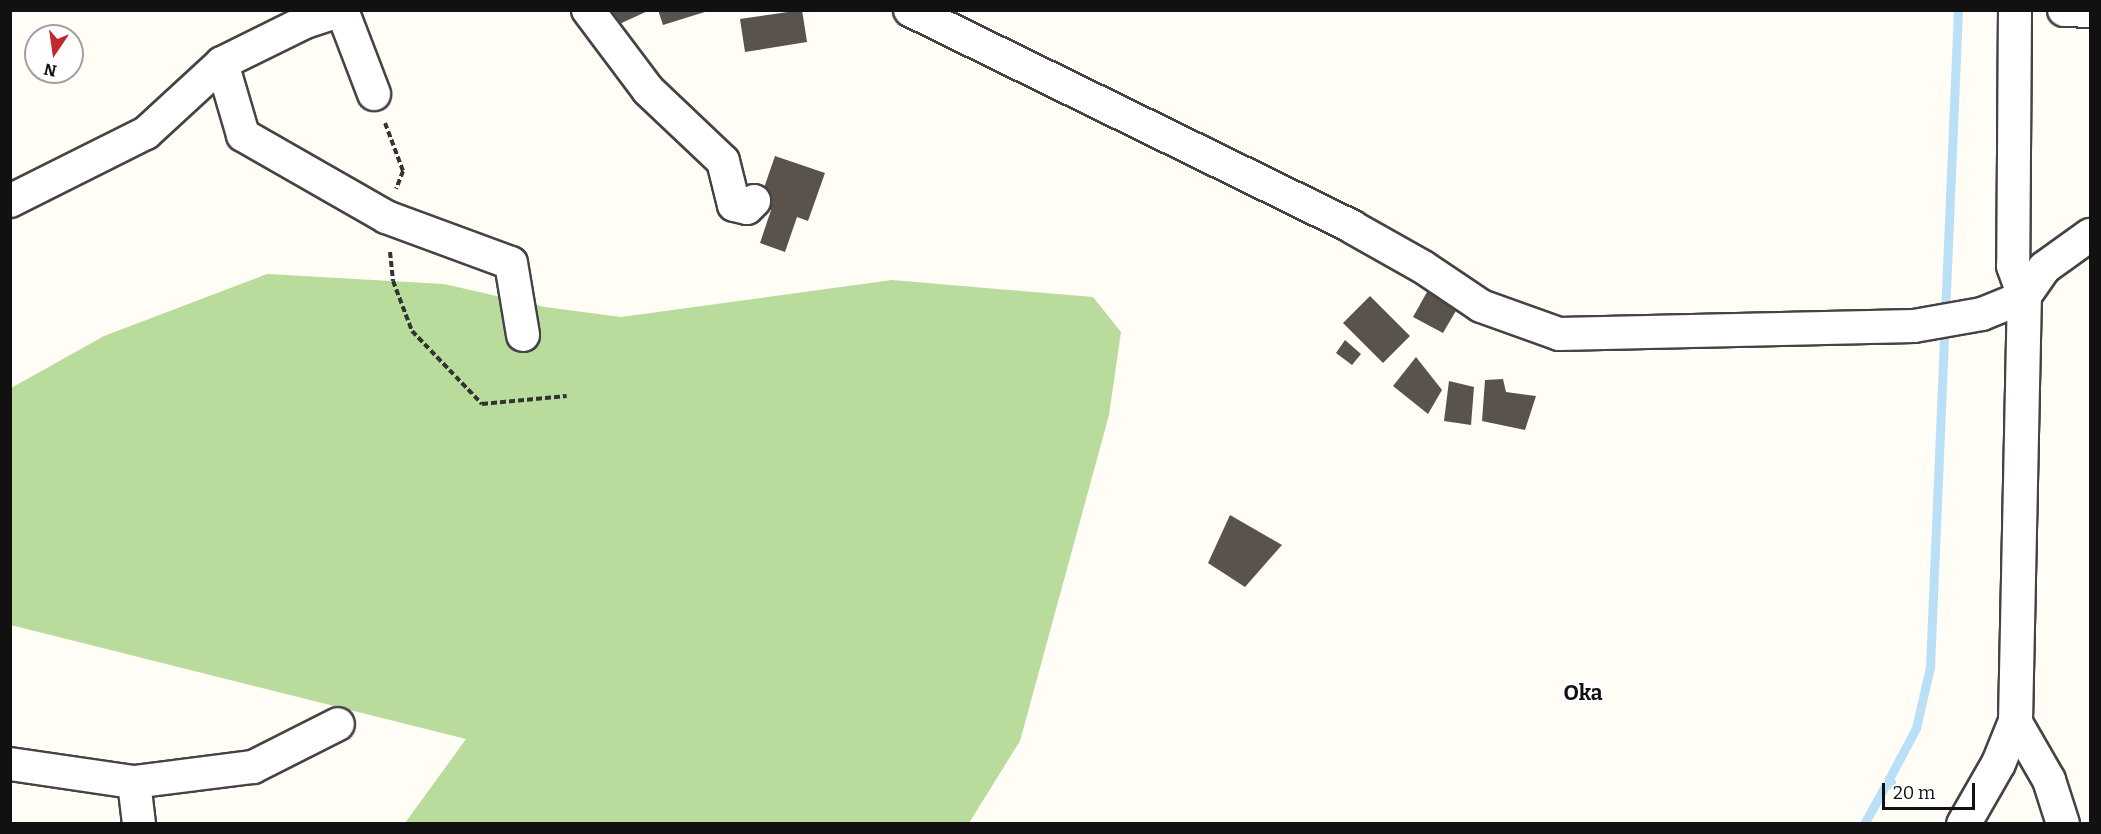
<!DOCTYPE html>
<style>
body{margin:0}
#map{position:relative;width:2101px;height:834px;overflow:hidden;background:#fffdf5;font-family:Bitter,serif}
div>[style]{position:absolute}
.forest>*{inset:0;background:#b9dc9c}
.stream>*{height:9px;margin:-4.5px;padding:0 4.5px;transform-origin:4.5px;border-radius:4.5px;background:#b9e0f7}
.building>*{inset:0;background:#5a524d}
.path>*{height:4px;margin-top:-2px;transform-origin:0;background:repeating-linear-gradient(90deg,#333 0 6px,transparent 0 9px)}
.roads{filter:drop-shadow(2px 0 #444) drop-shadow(-2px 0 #444) drop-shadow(0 2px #444) drop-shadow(0 -2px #444)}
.minor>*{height:32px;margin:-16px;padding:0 16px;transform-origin:16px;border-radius:16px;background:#fff}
.tertiary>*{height:33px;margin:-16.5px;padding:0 16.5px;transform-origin:16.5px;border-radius:16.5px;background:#fff}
span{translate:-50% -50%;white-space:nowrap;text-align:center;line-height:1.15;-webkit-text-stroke:6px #fff;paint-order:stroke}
.quarter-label{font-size:21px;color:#111;font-weight:700}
.frame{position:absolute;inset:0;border:12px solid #111;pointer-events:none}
.north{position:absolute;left:24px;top:24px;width:60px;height:60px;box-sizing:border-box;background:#fff;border:2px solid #a0a0a0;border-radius:50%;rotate:193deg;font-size:16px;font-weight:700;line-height:24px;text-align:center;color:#111}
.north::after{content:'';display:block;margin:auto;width:21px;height:27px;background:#c4262e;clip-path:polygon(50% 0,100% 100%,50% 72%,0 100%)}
.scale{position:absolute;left:1882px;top:783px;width:93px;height:27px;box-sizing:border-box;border:3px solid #111;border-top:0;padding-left:8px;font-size:18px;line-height:21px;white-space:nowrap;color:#111;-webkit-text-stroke:4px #fff;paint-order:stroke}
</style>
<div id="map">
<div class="forest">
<div style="clip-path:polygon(267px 274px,444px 284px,545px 307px,621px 317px,892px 280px,1093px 297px,1121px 332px,1109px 415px,1020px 741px,969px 823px,405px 823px,466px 739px,11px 625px,11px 388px,104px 336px)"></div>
</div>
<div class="stream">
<div style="left:1864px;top:824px;width:43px;rotate:-61.1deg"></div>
<div style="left:1885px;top:786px;width:7px;rotate:-34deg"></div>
<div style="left:1891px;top:782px;width:4px;rotate:-124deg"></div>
<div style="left:1889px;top:779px;width:58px;rotate:-62.1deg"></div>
<div style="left:1916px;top:728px;width:63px;rotate:-77.1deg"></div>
<div style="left:1930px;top:667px;width:658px;rotate:-87.56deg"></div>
</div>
<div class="building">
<div style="clip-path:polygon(609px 10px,650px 10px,615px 26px)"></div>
<div style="clip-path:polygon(658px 10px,708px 10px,708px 11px,663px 25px)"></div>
<div style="clip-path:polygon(802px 10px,807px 42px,745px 52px,740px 19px)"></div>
<div style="clip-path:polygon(775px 156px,825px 173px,808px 221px,797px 217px,785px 252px,760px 243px,771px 210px,758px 205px)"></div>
<div style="clip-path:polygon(1427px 292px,1457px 309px,1443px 333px,1413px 317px)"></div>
<div style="clip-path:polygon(1370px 296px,1410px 336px,1383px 363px,1343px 323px)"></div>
<div style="clip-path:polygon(1345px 340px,1361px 354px,1352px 365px,1336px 353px)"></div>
<div style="clip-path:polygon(1416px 357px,1442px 390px,1428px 414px,1393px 386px)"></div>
<div style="clip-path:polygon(1503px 379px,1506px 392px,1536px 396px,1525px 430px,1482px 421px,1485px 380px)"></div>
<div style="clip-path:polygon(1449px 381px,1474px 387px,1471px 425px,1444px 421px)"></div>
<div style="clip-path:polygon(1230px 515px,1282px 545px,1245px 587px,1208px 563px)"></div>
</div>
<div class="path">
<div style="left:385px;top:123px;width:51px;rotate:69.4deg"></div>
<div style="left:403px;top:171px;width:19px;rotate:111deg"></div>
<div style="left:390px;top:252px;width:29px;rotate:84deg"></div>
<div style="left:393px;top:281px;width:53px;rotate:69.2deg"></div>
<div style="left:412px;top:331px;width:101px;rotate:46.2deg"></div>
<div style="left:482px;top:404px;width:85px;rotate:-5.4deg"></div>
</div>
<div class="roads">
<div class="minor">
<div style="left:342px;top:10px;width:90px;rotate:69.1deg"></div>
<div style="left:588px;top:10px;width:100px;rotate:53.1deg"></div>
<div style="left:648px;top:90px;width:103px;rotate:43.4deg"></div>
<div style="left:723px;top:161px;width:45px;rotate:76deg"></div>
<div style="left:734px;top:205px;width:13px;rotate:13deg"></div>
<div style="left:747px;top:208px;width:10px;rotate:-45deg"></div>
<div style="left:910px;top:10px;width:492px;rotate:26.1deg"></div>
<div style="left:1352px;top:227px;width:81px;rotate:29.4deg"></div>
<div style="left:1423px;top:267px;width:70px;rotate:33.9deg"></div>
<div style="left:1481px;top:306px;width:83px;rotate:19.7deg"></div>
<div style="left:1559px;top:334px;width:355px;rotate:-1.3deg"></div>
<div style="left:1914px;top:326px;width:69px;rotate:-10deg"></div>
<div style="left:1982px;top:314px;width:45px;rotate:-22deg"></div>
<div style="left:2024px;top:297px;width:35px;rotate:-55deg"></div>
<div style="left:2044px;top:268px;width:57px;rotate:-35.7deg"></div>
<div style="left:2015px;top:10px;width:256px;rotate:90.4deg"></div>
<div style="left:2013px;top:266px;width:33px;rotate:70deg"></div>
<div style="left:2064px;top:10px;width:26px;rotate:2deg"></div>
<div style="left:222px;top:63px;width:75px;rotate:73.7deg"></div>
<div style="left:243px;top:135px;width:165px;rotate:29.8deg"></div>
<div style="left:386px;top:217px;width:133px;rotate:20.2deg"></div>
<div style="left:511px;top:263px;width:73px;rotate:80.5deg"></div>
<div style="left:10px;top:201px;width:152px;rotate:-26.6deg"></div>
<div style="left:146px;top:133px;width:103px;rotate:-42.6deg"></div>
<div style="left:222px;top:63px;width:93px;rotate:-26.3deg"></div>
<div style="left:305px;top:22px;width:38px;rotate:-18deg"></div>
<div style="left:2015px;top:721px;width:68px;rotate:60deg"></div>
<div style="left:2049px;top:780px;width:46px;rotate:72.3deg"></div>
<div style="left:10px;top:764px;width:125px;rotate:8.3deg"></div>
<div style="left:134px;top:782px;width:42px;rotate:83.2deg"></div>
<div style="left:134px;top:782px;width:120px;rotate:-7.2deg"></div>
<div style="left:253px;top:767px;width:95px;rotate:-26.8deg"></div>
</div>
<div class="tertiary">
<div style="left:1963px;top:824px;width:70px;rotate:-60.2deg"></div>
<div style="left:1998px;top:763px;width:45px;rotate:-68deg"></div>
<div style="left:2015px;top:721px;width:424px;rotate:-88.8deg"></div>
</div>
</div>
<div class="quarter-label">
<span style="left:1583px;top:693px">Oka</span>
</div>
<div class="frame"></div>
<div class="north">N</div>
<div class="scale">20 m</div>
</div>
